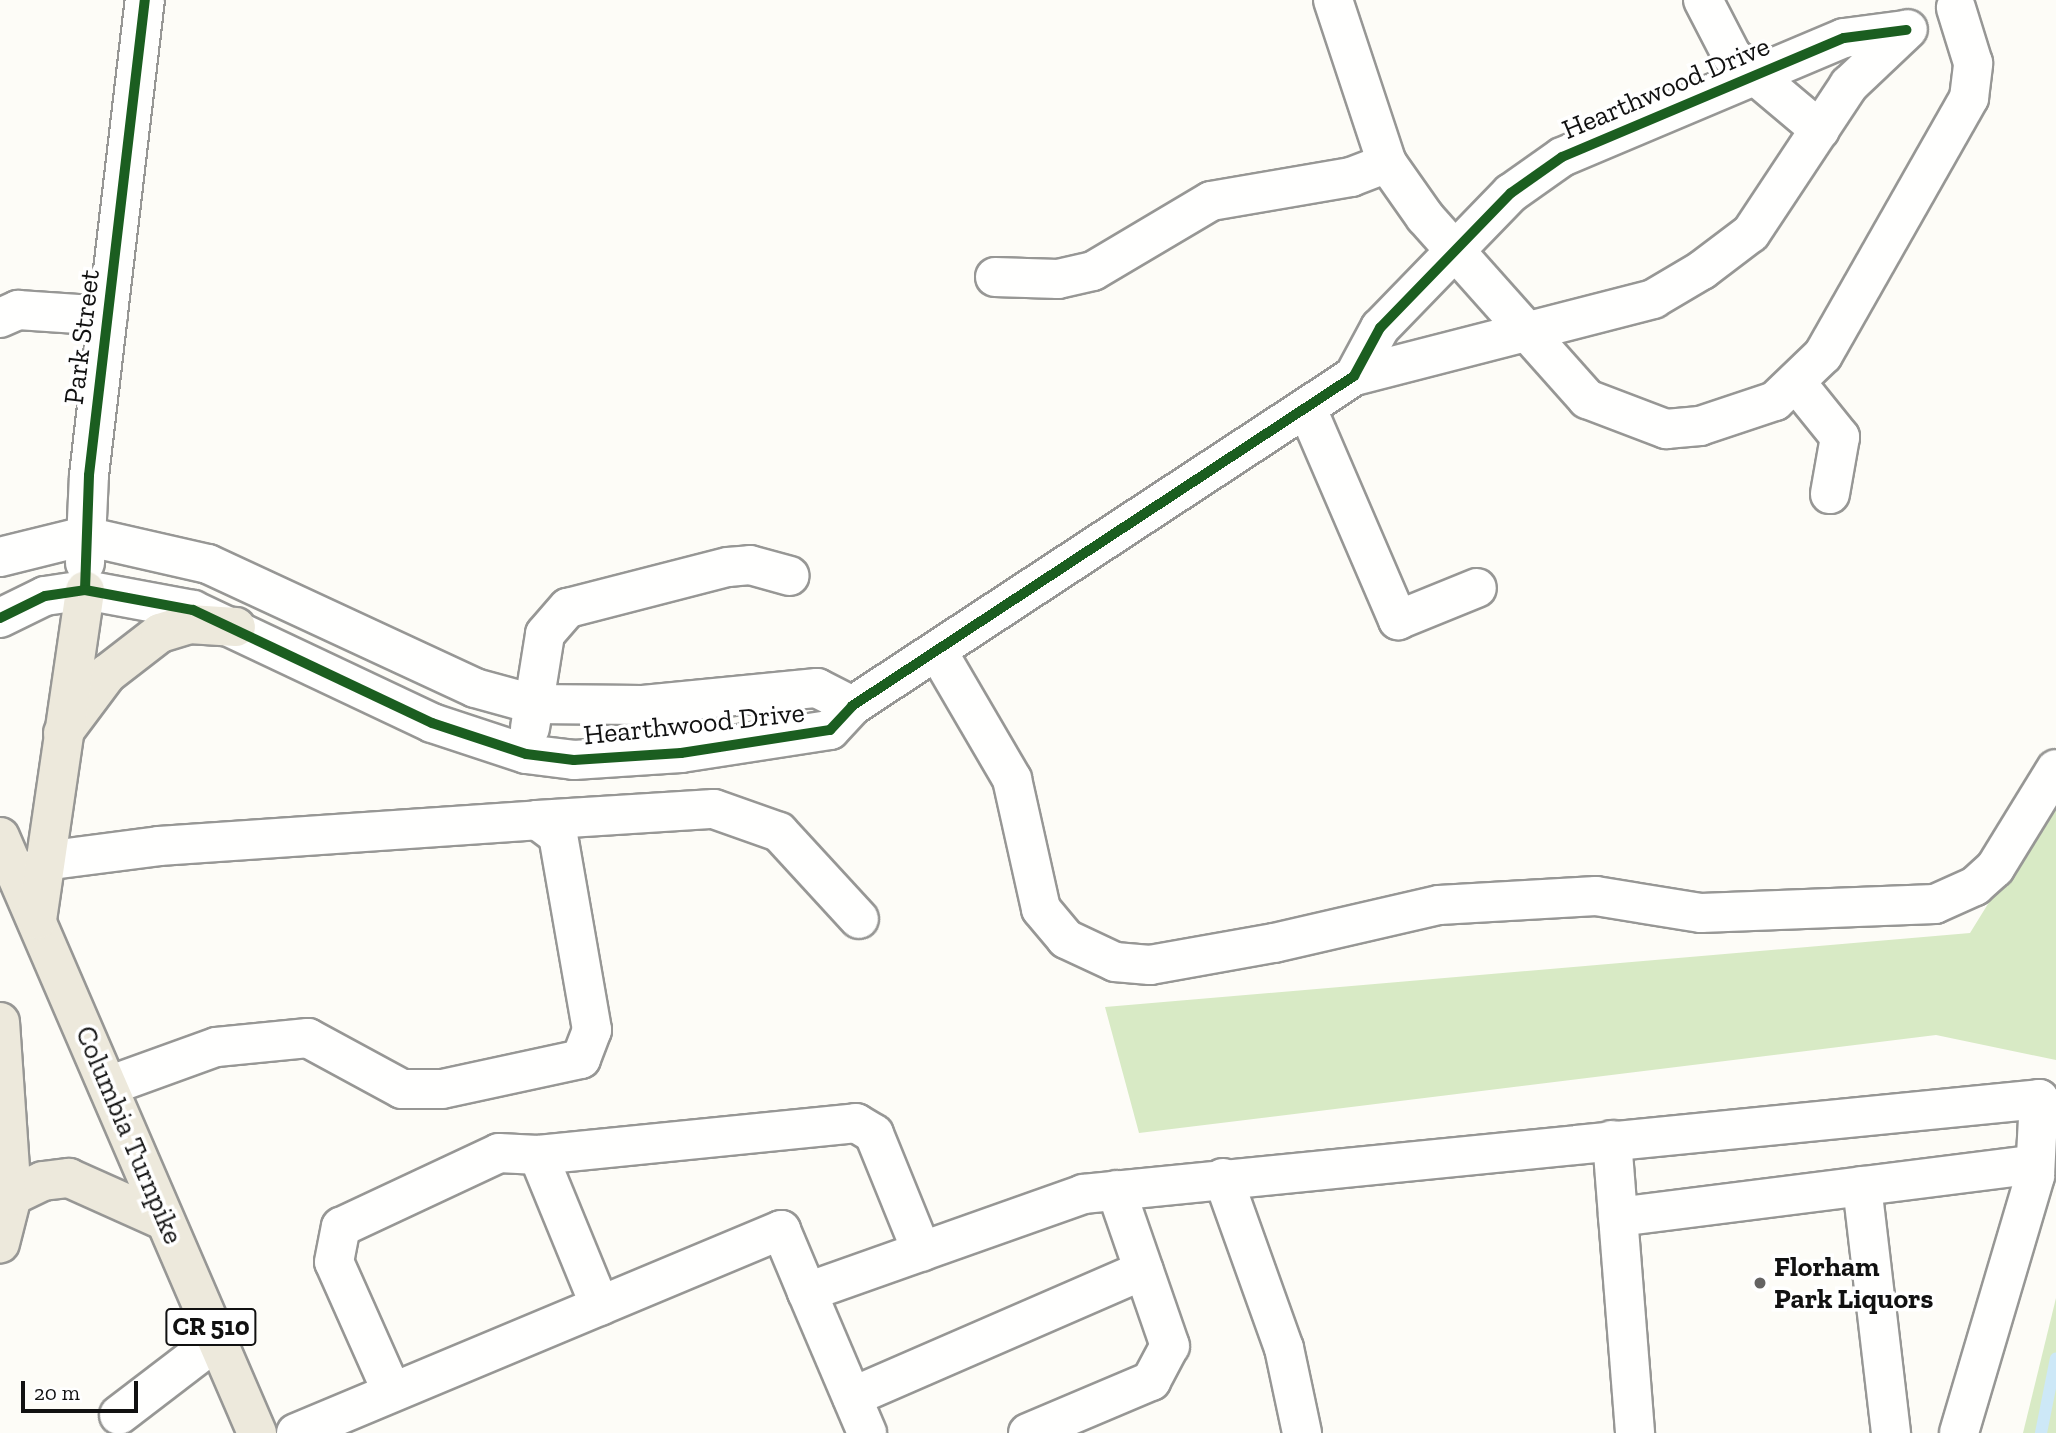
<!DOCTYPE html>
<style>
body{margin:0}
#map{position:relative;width:2056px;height:1433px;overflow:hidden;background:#fdfcf7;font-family:"Zilla Slab",serif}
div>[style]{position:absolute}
.forest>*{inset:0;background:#d8eac5}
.stream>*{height:12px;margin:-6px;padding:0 6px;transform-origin:6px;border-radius:6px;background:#cde8f7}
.roads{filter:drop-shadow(2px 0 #979795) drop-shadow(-2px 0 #979795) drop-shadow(0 2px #979795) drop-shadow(0 -2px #979795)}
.minor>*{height:38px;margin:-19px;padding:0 19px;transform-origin:19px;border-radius:19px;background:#fffffe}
.major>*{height:38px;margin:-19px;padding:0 19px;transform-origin:19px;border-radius:19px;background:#ede9dc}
.cycleway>*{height:10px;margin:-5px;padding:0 5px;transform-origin:5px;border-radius:5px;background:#1b5e20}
.dots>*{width:19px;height:19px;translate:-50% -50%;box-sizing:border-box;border:4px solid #fff;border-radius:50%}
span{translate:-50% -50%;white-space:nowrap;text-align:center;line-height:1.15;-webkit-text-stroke:7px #fff;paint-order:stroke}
.shield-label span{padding:2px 5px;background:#fff;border:2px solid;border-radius:5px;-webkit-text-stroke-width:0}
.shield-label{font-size:26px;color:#111;font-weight:700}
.street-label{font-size:28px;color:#111}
.poi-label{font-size:28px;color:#111;font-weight:700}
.left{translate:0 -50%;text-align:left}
.scale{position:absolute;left:21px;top:1381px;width:117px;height:32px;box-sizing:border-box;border:4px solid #111;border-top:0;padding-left:9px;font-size:21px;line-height:24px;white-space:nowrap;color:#111;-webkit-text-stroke:5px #fff;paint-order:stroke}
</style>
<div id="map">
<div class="forest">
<div style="clip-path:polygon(2056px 794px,2056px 1060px,1936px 1035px,1139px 1133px,1105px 1007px,1970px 933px)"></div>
<div style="clip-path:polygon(2056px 1298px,2056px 1433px,2023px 1433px)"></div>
</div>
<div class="stream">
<div style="left:2041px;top:1433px;width:76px;rotate:-78.7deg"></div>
</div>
<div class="roads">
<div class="minor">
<div style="left:1333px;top:0;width:172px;rotate:71.7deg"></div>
<div style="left:1387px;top:163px;width:66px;rotate:54.9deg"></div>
<div style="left:1425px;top:217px;width:244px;rotate:48.3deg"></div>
<div style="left:1587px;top:399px;width:85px;rotate:20.8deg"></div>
<div style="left:1666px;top:429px;width:34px;rotate:-5deg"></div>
<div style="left:1700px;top:426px;width:79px;rotate:-18.4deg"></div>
<div style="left:1775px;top:401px;width:66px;rotate:-43.8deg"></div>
<div style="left:1823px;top:355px;width:296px;rotate:-60.4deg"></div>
<div style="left:1969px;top:98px;width:35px;rotate:-83deg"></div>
<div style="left:1973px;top:63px;width:58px;rotate:-107.2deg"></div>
<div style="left:1703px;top:0;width:63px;rotate:62.6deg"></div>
<div style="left:1732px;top:56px;width:115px;rotate:40.1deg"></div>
<div style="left:995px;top:277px;width:63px;rotate:1.8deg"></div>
<div style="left:1058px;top:279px;width:36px;rotate:-13deg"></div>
<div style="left:1093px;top:271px;width:137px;rotate:-30.7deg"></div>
<div style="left:1211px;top:201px;width:142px;rotate:-9.7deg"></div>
<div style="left:1351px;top:177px;width:39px;rotate:-21deg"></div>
<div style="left:0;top:318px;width:20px;rotate:-24deg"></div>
<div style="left:18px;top:310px;width:90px;rotate:3.8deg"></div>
<div style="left:1354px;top:376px;width:309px;rotate:-14.4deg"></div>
<div style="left:1653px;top:299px;width:57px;rotate:-30.6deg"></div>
<div style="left:1702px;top:270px;width:61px;rotate:-37.1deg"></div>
<div style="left:1751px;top:233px;width:178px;rotate:-56.5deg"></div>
<div style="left:1849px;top:85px;width:81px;rotate:-43.5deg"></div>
<div style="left:1798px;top:385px;width:67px;rotate:51.1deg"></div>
<div style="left:1840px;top:437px;width:58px;rotate:100deg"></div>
<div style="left:1308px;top:411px;width:228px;rotate:66.7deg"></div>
<div style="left:1398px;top:620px;width:85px;rotate:-22.1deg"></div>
<div style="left:0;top:557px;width:88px;rotate:-13.9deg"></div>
<div style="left:85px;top:536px;width:126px;rotate:12.8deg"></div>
<div style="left:208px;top:564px;width:294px;rotate:24.9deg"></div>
<div style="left:475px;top:688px;width:60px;rotate:15.4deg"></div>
<div style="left:533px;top:704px;width:110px;rotate:0.5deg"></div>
<div style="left:643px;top:705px;width:175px;rotate:-5.6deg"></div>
<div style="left:817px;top:688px;width:39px;rotate:27deg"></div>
<div style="left:85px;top:563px;width:88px;rotate:-87.4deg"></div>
<div style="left:89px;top:475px;width:478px;rotate:-83.3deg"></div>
<div style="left:0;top:618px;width:50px;rotate:-26.1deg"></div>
<div style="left:45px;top:596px;width:40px;rotate:-8.5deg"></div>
<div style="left:85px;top:590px;width:110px;rotate:10.5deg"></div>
<div style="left:193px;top:610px;width:264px;rotate:25.3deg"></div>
<div style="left:432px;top:723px;width:99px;rotate:18.3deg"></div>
<div style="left:526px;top:754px;width:48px;rotate:7.1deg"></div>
<div style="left:574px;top:760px;width:107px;rotate:-3.7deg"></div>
<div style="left:681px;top:753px;width:151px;rotate:-8.8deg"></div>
<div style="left:830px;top:730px;width:33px;rotate:-47deg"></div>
<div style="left:852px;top:706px;width:601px;rotate:-33.32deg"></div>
<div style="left:1354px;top:376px;width:55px;rotate:-61.6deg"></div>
<div style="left:1380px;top:328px;width:188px;rotate:-45.9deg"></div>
<div style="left:1511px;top:193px;width:62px;rotate:-35.2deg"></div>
<div style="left:1562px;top:157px;width:306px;rotate:-22.9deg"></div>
<div style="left:1844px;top:38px;width:63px;rotate:-7.4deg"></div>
<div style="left:939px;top:654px;width:145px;rotate:59.7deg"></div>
<div style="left:1012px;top:779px;width:133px;rotate:77.4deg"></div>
<div style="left:1041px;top:909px;width:39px;rotate:50deg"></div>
<div style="left:1066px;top:939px;width:54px;rotate:25.1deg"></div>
<div style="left:1115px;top:962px;width:35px;rotate:5deg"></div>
<div style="left:1150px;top:965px;width:126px;rotate:-10.1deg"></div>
<div style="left:1274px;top:943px;width:169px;rotate:-13deg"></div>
<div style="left:1439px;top:905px;width:157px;rotate:-3.3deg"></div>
<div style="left:1596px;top:896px;width:106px;rotate:9.2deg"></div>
<div style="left:1701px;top:913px;width:234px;rotate:-2.2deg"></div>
<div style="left:1935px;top:904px;width:44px;rotate:-24.2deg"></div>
<div style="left:1975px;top:886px;width:27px;rotate:-42deg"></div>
<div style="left:1995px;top:868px;width:116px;rotate:-58.4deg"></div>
<div style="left:530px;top:728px;width:95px;rotate:-80.9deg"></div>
<div style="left:545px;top:634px;width:35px;rotate:-49deg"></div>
<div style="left:568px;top:608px;width:165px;rotate:-14.4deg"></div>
<div style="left:728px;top:567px;width:22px;rotate:-5deg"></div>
<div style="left:750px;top:565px;width:41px;rotate:15.4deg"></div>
<div style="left:537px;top:820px;width:177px;rotate:-3.6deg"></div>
<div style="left:714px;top:809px;width:69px;rotate:19.5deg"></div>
<div style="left:779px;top:832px;width:118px;rotate:47.4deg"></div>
<div style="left:44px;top:861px;width:116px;rotate:-7.4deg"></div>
<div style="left:159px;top:846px;width:379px;rotate:-3.9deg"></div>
<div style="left:537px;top:820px;width:26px;rotate:36deg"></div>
<div style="left:558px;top:835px;width:198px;rotate:80.1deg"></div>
<div style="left:592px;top:1030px;width:31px;rotate:111deg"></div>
<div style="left:581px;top:1059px;width:142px;rotate:167.8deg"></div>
<div style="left:442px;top:1089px;width:40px;rotate:180deg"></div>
<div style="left:402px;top:1089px;width:107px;rotate:-151.5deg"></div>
<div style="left:308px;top:1038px;width:92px;rotate:174.4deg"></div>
<div style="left:216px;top:1047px;width:115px;rotate:160.1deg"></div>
<div style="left:1612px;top:1140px;width:294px;rotate:85.5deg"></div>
<div style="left:1223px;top:1178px;width:181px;rotate:70.3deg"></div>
<div style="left:1284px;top:1348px;width:87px;rotate:78deg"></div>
<div style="left:1862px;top:1186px;width:249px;rotate:83.3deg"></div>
<div style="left:1618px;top:1217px;width:420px;rotate:-7.2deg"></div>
<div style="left:807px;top:1292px;width:153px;rotate:66.9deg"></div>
<div style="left:600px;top:1306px;width:163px;rotate:-112.3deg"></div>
<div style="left:538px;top:1155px;width:320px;rotate:-5.7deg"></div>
<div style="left:856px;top:1123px;width:21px;rotate:31deg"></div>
<div style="left:874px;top:1134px;width:127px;rotate:67.9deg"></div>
<div style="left:392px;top:1392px;width:142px;rotate:-114deg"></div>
<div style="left:334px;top:1262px;width:36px;rotate:-79deg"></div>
<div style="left:341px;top:1227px;width:174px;rotate:-25.1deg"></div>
<div style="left:499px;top:1153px;width:39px;rotate:3deg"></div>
<div style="left:852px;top:1397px;width:318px;rotate:-23.5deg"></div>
<div style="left:119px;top:1415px;width:123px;rotate:-37.4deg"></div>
<div style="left:296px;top:1433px;width:526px;rotate:-22.71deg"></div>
<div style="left:781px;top:1230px;width:67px;rotate:67.2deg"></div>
<div style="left:807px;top:1292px;width:293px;rotate:-19.5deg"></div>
<div style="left:1083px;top:1194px;width:961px;rotate:-5.67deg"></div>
<div style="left:2039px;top:1099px;width:77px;rotate:93deg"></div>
<div style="left:2035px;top:1176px;width:268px;rotate:106.5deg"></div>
<div style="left:1028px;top:1433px;width:134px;rotate:-22.9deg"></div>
<div style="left:1151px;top:1381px;width:40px;rotate:-62deg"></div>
<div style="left:1170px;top:1346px;width:165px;rotate:-109.1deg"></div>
</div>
<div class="major">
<div style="left:63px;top:733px;width:74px;rotate:-53.3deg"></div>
<div style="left:107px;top:674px;width:67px;rotate:-37.7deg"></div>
<div style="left:160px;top:633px;width:30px;rotate:-17deg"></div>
<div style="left:189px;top:624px;width:47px;rotate:3.7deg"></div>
<div style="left:0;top:837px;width:649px;rotate:66.67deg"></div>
<div style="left:37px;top:920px;width:333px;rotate:-81.7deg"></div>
<div style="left:0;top:1022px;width:174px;rotate:86.1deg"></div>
<div style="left:12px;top:1196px;width:49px;rotate:104.3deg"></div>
<div style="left:12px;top:1196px;width:34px;rotate:-26deg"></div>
<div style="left:43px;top:1181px;width:26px;rotate:-7deg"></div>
<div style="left:69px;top:1178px;width:105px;rotate:24.1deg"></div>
</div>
</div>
<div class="cycleway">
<div style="left:85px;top:590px;width:115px;rotate:-88deg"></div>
<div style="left:89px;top:475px;width:478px;rotate:-83.3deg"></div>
<div style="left:0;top:618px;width:50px;rotate:-26.1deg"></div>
<div style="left:45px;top:596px;width:40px;rotate:-8.5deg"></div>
<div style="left:85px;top:590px;width:110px;rotate:10.5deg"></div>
<div style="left:193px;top:610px;width:264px;rotate:25.3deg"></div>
<div style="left:432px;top:723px;width:99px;rotate:18.3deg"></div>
<div style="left:526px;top:754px;width:48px;rotate:7.1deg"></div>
<div style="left:574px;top:760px;width:107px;rotate:-3.7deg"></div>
<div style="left:681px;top:753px;width:151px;rotate:-8.8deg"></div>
<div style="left:830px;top:730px;width:33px;rotate:-47deg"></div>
<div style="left:852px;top:706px;width:601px;rotate:-33.32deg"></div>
<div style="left:1354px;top:376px;width:55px;rotate:-61.6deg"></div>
<div style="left:1380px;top:328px;width:188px;rotate:-45.9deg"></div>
<div style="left:1511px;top:193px;width:62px;rotate:-35.2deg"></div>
<div style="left:1562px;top:157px;width:306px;rotate:-22.9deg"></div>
<div style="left:1844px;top:38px;width:63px;rotate:-7.4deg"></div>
</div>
<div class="dots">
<div style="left:1760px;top:1283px;background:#646362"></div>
</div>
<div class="shield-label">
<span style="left:211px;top:1327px">CR 510</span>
</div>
<div class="street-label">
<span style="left:1666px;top:88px;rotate:-23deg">Hearthwood Drive</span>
<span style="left:82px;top:337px;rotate:-83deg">Park Street</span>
<span style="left:694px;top:724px;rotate:-6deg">Hearthwood Drive</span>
<span style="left:129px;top:1135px;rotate:67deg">Columbia Turnpike</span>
</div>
<div class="poi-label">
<span class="left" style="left:1774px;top:1283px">Florham<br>Park Liquors</span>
</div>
<div class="scale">20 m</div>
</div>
